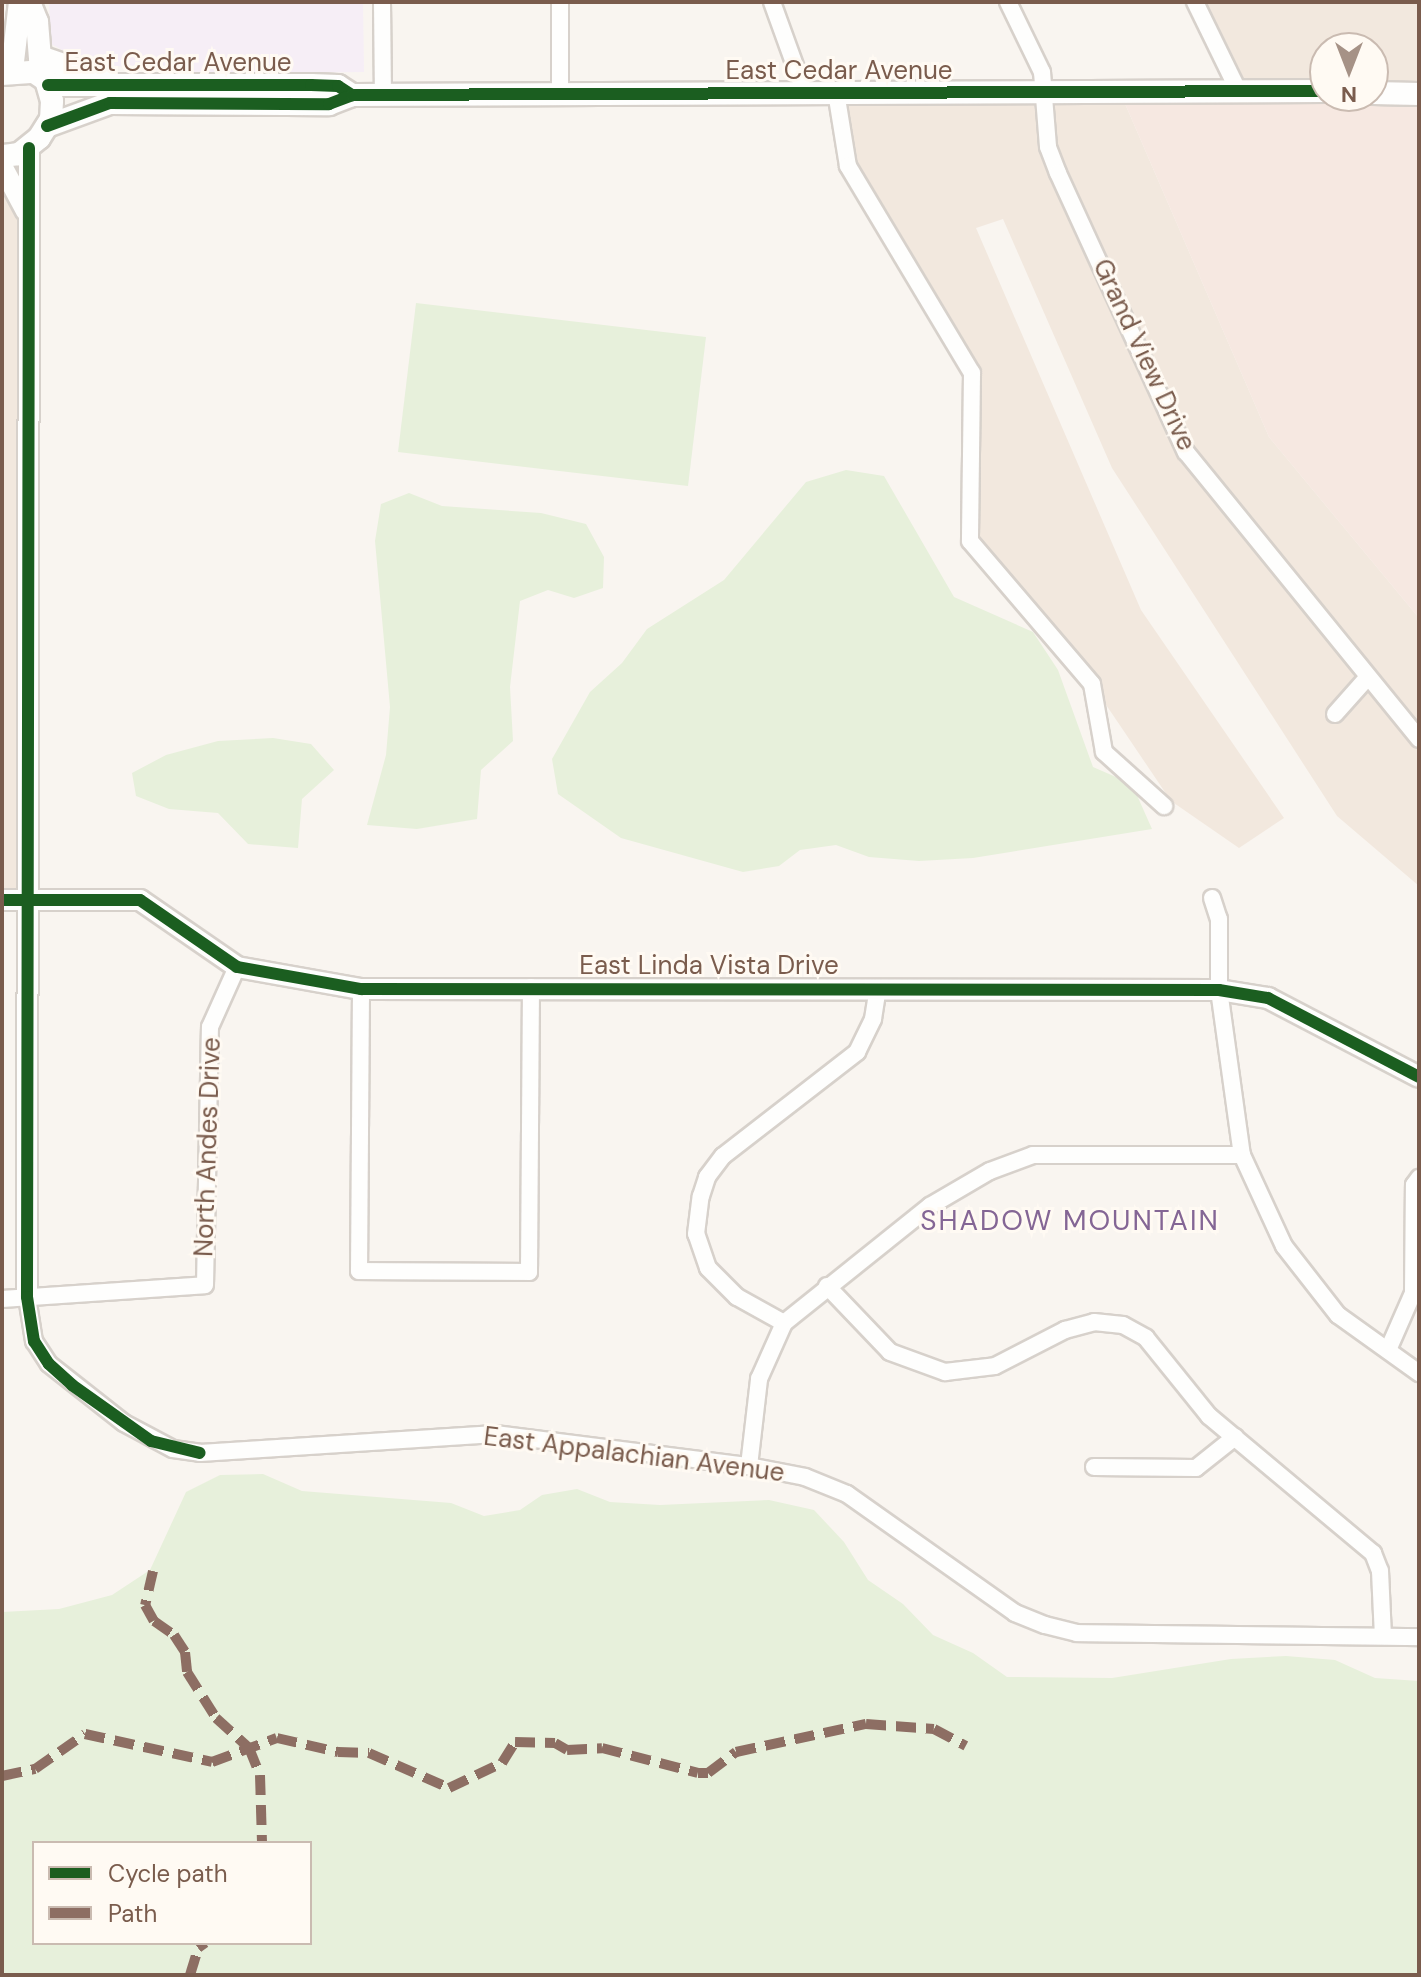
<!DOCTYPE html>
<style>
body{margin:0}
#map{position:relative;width:1421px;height:1977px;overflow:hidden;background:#f9f5f0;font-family:"DM Sans",sans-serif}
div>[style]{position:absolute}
.residential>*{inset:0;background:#f2e8de}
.commercial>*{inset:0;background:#f6e8e1}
.education>*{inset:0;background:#f6eef6}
.green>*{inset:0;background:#e7f0db}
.roads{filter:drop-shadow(2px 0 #d7d1cb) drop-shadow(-2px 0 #d7d1cb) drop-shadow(0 2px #d7d1cb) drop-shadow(0 -2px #d7d1cb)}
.minor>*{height:16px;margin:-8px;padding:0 8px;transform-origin:8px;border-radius:8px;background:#fefefd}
.tertiary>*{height:20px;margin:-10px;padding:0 10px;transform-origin:10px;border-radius:10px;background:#fefefd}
.secondary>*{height:22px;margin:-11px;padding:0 11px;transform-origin:11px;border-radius:11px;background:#fefefd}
.quiet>*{height:10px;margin-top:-5px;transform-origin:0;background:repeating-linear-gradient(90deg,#8d6e63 0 20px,transparent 0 30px)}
.cycleway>*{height:12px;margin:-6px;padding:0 6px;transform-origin:6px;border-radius:6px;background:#1b5e20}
span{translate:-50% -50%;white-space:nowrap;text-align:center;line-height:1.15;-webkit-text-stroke:6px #fffaf3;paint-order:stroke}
.street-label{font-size:26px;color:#7a5c4d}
.neighbourhood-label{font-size:28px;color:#846695;letter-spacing:2px}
.frame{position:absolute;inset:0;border:4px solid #7a5c4d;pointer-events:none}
.legend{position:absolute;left:32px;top:1841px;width:280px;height:104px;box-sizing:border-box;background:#fffaf3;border:2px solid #cabbb1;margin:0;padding:10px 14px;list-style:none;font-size:24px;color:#7a5c4d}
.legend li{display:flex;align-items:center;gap:16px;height:40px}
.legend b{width:40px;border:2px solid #cabbb1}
.north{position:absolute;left:1309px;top:32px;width:80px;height:80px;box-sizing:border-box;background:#fffaf3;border:2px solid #cabbb1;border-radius:50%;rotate:180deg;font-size:22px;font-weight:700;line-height:32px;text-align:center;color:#7a5c4d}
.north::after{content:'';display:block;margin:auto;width:28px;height:36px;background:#a69286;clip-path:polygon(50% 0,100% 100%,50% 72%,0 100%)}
</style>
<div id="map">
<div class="residential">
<div style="clip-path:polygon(1195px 2px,1419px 2px,1419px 102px,1373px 96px,1373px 48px,1325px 48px,1325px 96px,1238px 90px)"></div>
<div style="clip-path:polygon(836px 92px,1120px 92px,1269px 437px,1419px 618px,1419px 886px,1337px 816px,1112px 468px,1003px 219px,976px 228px,1141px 610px,1284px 818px,1239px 848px,1171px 801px,1092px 684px,970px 541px,972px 373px,848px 166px)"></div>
<div style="clip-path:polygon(2px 186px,25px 186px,26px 900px,2px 900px)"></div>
</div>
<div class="commercial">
<div style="clip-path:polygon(1120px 92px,1419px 94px,1419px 618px,1269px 437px)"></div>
</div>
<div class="education">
<div style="clip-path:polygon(49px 2px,363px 2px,364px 72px,181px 74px,85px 62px,51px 44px)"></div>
</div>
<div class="green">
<div style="clip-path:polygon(416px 303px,706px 337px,688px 486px,398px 452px)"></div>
<div style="clip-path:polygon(846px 470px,884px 476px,954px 597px,1033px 632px,1058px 670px,1093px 767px,1132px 784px,1152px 829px,973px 858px,919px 861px,869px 857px,836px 845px,800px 850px,779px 866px,743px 872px,621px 838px,558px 794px,552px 759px,590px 692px,622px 663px,647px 629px,724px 580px,806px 482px)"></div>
<div style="clip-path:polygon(409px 493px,442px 506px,541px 513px,586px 524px,604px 557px,603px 588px,574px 598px,548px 590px,520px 601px,510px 687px,513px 741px,481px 770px,477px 819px,417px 829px,367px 825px,386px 755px,390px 707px,375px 541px,381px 504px)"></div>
<div style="clip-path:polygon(273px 738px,311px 744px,334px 770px,302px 799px,298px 848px,248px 844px,218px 813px,169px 809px,136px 796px,132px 773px,166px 755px,218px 741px)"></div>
<div style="clip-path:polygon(evenodd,263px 1474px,302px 1491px,451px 1503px,484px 1516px,520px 1510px,542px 1495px,577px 1489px,610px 1502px,660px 1505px,769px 1500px,814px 1510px,844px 1542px,868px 1580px,903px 1604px,933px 1635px,973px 1653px,1007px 1677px,1112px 1678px,1231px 1659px,1286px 1656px,1335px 1660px,1375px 1678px,1419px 1681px,1419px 1975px,2px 1975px,2px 1612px,59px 1609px,112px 1595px,150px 1570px,186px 1492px,220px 1475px,263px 1474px,310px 1843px,310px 1943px,34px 1943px,34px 1843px,310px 1843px)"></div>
</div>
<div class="roads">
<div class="minor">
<div style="left:382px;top:2px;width:92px;rotate:89.4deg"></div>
<div style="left:560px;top:2px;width:92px;rotate:90deg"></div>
<div style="left:772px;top:2px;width:97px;rotate:70.1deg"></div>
<div style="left:1008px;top:2px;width:78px;rotate:64.1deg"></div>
<div style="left:1042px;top:72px;width:75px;rotate:85.4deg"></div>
<div style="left:1048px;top:147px;width:28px;rotate:69deg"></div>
<div style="left:1058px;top:173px;width:307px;rotate:65.4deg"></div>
<div style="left:1186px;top:452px;width:370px;rotate:50.9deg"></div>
<div style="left:1195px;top:2px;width:98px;rotate:64deg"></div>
<div style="left:836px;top:92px;width:75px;rotate:80.8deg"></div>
<div style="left:848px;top:166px;width:241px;rotate:59.1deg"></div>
<div style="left:972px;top:373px;width:168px;rotate:90.7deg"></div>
<div style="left:970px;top:541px;width:188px;rotate:49.5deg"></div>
<div style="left:1092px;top:684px;width:69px;rotate:80deg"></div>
<div style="left:1104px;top:752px;width:81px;rotate:42deg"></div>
<div style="left:1335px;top:714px;width:48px;rotate:-48.4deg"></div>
<div style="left:1212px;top:898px;width:22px;rotate:72deg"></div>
<div style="left:1219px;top:919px;width:71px;rotate:90deg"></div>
<div style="left:1219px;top:990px;width:167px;rotate:82.1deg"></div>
<div style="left:1242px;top:1155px;width:100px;rotate:65.2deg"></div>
<div style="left:1284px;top:1246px;width:88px;rotate:52deg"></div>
<div style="left:1338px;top:1315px;width:100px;rotate:35.6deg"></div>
<div style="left:361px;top:989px;width:282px;rotate:90.4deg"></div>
<div style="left:359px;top:1271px;width:170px;rotate:0.3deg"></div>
<div style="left:529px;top:1272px;width:285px;rotate:-89.6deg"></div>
<div style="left:827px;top:1286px;width:91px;rotate:46.3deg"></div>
<div style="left:890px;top:1352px;width:59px;rotate:20deg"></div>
<div style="left:945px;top:1372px;width:50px;rotate:-6.8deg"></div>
<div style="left:995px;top:1366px;width:79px;rotate:-27.2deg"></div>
<div style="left:1065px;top:1330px;width:30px;rotate:-15deg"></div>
<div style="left:1094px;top:1322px;width:29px;rotate:6deg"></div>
<div style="left:1123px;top:1325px;width:26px;rotate:29deg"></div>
<div style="left:1146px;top:1338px;width:100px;rotate:51.1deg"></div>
<div style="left:1209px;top:1416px;width:214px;rotate:39.9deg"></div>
<div style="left:1373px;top:1553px;width:19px;rotate:69deg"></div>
<div style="left:1380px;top:1571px;width:65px;rotate:87.4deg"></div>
<div style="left:27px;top:1297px;width:45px;rotate:81deg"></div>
<div style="left:34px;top:1341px;width:27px;rotate:57deg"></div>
<div style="left:49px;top:1364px;width:95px;rotate:38.2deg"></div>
<div style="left:124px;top:1423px;width:55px;rotate:28deg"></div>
<div style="left:173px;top:1449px;width:27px;rotate:8deg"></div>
<div style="left:200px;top:1453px;width:296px;rotate:-3.7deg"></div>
<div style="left:495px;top:1434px;width:256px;rotate:7.2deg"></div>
<div style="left:749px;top:1466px;width:57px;rotate:11.1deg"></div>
<div style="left:805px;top:1477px;width:45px;rotate:22deg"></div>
<div style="left:847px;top:1494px;width:206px;rotate:35.3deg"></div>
<div style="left:1015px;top:1613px;width:32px;rotate:22deg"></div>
<div style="left:1045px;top:1625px;width:33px;rotate:14deg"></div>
<div style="left:1077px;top:1633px;width:342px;rotate:0.7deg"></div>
<div style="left:2px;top:1299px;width:203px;rotate:-3.9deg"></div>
<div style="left:205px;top:1285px;width:258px;rotate:-88.9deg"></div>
<div style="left:210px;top:1027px;width:66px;rotate:-65.8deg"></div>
<div style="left:784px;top:1323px;width:54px;rotate:-151deg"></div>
<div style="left:737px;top:1297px;width:41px;rotate:-135deg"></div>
<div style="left:708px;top:1268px;width:36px;rotate:-109deg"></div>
<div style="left:696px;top:1234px;width:38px;rotate:-83deg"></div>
<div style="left:701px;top:1196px;width:20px;rotate:-72deg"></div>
<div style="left:707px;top:1177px;width:26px;rotate:-53deg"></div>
<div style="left:723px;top:1156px;width:170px;rotate:-37.8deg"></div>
<div style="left:857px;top:1052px;width:37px;rotate:-64deg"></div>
<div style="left:873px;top:1019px;width:30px;rotate:-81deg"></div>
<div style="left:1388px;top:1350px;width:62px;rotate:-66.3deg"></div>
<div style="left:1413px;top:1293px;width:108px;rotate:-89.5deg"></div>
<div style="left:1414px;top:1185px;width:9px;rotate:-54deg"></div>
<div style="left:749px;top:1466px;width:88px;rotate:-83.4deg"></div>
<div style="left:759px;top:1379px;width:61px;rotate:-65.9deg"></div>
<div style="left:784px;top:1323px;width:187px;rotate:-38.7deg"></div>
<div style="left:930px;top:1206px;width:69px;rotate:-30.3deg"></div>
<div style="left:990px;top:1171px;width:46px;rotate:-20.4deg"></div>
<div style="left:1033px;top:1155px;width:209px"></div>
<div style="left:1094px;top:1467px;width:102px;rotate:0.6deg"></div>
<div style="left:1196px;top:1468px;width:50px;rotate:-38.5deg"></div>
</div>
<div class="tertiary">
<div style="left:2px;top:166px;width:51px;rotate:61.9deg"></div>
<div style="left:2px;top:900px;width:138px"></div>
<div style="left:140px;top:900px;width:118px;rotate:34.6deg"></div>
<div style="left:237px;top:967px;width:126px;rotate:10.1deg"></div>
<div style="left:361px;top:989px;width:858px;rotate:0.07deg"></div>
<div style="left:1219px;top:990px;width:50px;rotate:9.3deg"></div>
<div style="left:1268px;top:998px;width:170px;rotate:27.6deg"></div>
<div style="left:27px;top:1297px;width:1149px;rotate:-89.9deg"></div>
</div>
<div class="secondary">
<div style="left:29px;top:2px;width:22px;rotate:68deg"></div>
<div style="left:37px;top:22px;width:49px;rotate:85.3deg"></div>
<div style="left:40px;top:57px;width:68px;rotate:19deg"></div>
<div style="left:12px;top:70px;width:68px;rotate:-83.3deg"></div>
<div style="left:2px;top:74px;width:32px;rotate:-4deg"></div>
<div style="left:34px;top:72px;width:14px;rotate:34deg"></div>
<div style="left:46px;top:80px;width:22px;rotate:74deg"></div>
<div style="left:52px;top:101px;width:18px;rotate:93deg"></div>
<div style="left:51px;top:119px;width:22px;rotate:122deg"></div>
<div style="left:39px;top:138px;width:26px;rotate:141deg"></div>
<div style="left:19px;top:154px;width:17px;rotate:173deg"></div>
<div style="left:48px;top:85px;width:263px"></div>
<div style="left:311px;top:85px;width:27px;rotate:2deg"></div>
<div style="left:338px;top:86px;width:17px;rotate:33deg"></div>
<div style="left:1373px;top:93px;width:46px;rotate:1.2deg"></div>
<div style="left:47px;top:126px;width:67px;rotate:-20.1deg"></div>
<div style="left:110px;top:103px;width:219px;rotate:0.3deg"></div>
<div style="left:329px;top:104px;width:25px;rotate:-21deg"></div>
<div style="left:352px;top:95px;width:973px;rotate:-0.24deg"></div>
</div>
</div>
<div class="quiet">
<div style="left:153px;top:1571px;width:35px;rotate:103deg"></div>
<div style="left:145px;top:1605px;width:18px;rotate:61deg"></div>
<div style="left:154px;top:1621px;width:24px;rotate:35deg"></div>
<div style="left:174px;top:1635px;width:20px;rotate:57deg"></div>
<div style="left:185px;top:1652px;width:20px;rotate:84deg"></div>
<div style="left:187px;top:1672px;width:54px;rotate:57.8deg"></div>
<div style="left:216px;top:1718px;width:45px;rotate:42.3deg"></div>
<div style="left:249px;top:1748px;width:29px;rotate:68deg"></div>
<div style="left:260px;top:1775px;width:68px;rotate:88.3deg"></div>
<div style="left:2px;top:1776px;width:34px;rotate:-12deg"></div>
<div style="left:35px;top:1769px;width:61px;rotate:-35deg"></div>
<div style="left:85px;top:1734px;width:130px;rotate:12.4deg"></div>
<div style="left:212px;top:1762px;width:69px;rotate:-20.3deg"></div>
<div style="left:277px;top:1738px;width:63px;rotate:12.9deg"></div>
<div style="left:338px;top:1752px;width:31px;rotate:2deg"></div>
<div style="left:369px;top:1753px;width:87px;rotate:23.6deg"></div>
<div style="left:449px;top:1788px;width:59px;rotate:-25.3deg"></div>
<div style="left:502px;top:1763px;width:25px;rotate:-58deg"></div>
<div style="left:515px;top:1742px;width:40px;rotate:1.4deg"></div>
<div style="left:555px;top:1743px;width:14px;rotate:30deg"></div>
<div style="left:567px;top:1750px;width:35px;rotate:-3deg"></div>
<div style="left:602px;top:1748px;width:99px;rotate:14.6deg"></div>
<div style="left:698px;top:1773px;width:10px"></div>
<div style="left:708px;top:1773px;width:35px;rotate:-37deg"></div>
<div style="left:736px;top:1752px;width:133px;rotate:-12.2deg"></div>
<div style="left:866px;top:1724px;width:68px;rotate:4.2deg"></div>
<div style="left:934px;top:1729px;width:36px;rotate:28deg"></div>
<div style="left:190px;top:1975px;width:28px;rotate:-73deg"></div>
<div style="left:198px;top:1948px;width:9px;rotate:-36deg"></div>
</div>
<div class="cycleway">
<div style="left:48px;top:85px;width:263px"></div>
<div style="left:311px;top:85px;width:27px;rotate:2deg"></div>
<div style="left:338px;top:86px;width:17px;rotate:33deg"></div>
<div style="left:47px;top:126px;width:67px;rotate:-20.1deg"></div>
<div style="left:110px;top:103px;width:219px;rotate:0.3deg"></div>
<div style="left:329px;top:104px;width:25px;rotate:-21deg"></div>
<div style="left:352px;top:95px;width:973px;rotate:-0.24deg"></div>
<div style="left:29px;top:148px;width:1149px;rotate:90.1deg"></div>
<div style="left:27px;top:1297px;width:45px;rotate:81deg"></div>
<div style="left:34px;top:1341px;width:27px;rotate:57deg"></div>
<div style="left:49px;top:1364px;width:31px;rotate:42deg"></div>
<div style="left:72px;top:1385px;width:97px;rotate:35.3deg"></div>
<div style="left:151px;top:1441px;width:50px;rotate:13.8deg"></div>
<div style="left:2px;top:900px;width:138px"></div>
<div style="left:140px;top:900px;width:118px;rotate:34.6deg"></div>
<div style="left:237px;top:967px;width:126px;rotate:10.1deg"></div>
<div style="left:361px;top:989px;width:858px;rotate:0.07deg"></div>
<div style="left:1219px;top:990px;width:50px;rotate:9.3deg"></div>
<div style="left:1268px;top:998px;width:170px;rotate:27.6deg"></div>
</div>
<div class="street-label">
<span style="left:178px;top:63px">East Cedar Avenue</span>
<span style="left:839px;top:71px">East Cedar Avenue</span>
<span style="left:1144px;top:355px;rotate:65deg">Grand View Drive</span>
<span style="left:709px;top:966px">East Linda Vista Drive</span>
<span style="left:208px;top:1147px;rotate:-88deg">North Andes Drive</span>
<span style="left:634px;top:1455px;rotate:7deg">East Appalachian Avenue</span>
</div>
<div class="neighbourhood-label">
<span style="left:1070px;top:1221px">SHADOW MOUNTAIN</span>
</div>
<div class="frame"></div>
<ul class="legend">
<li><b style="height:10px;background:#1b5e20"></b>Cycle path</li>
<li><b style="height:10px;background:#8d6e63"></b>Path</li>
</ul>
<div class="north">N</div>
</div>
